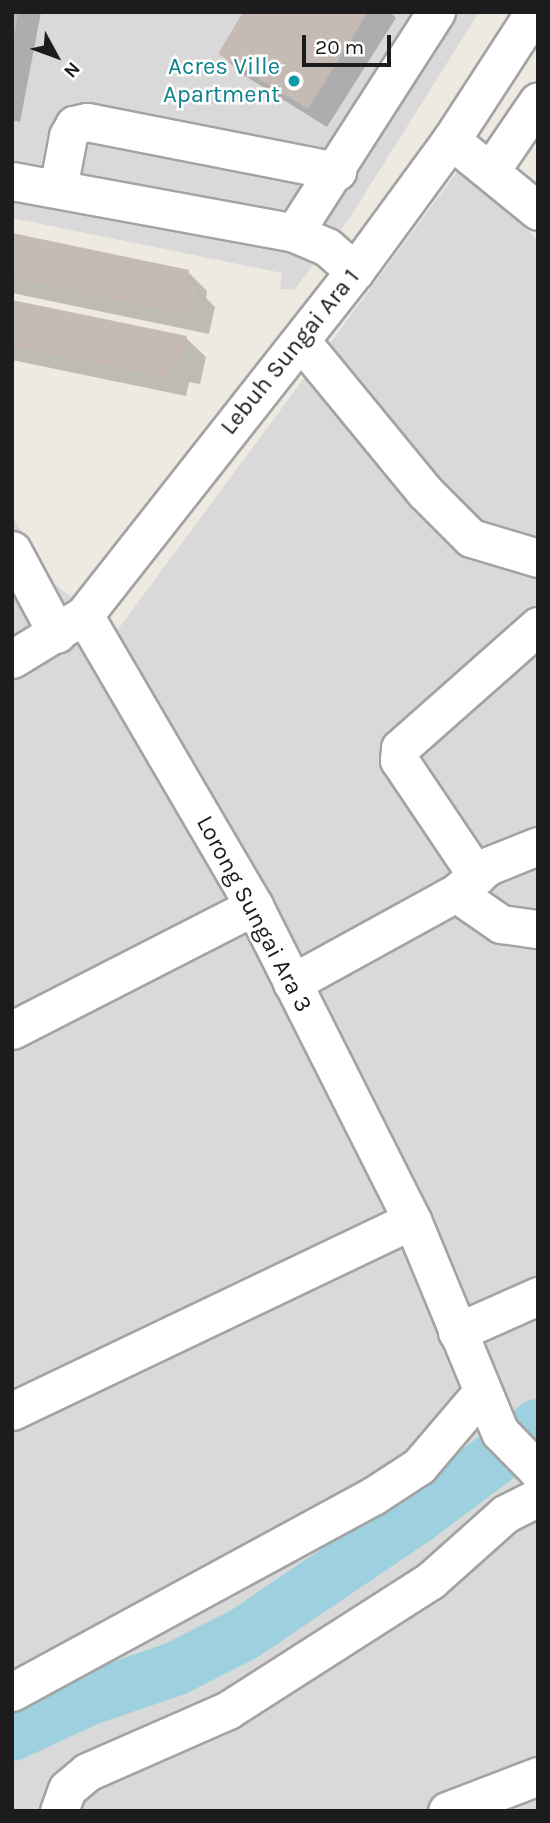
<!DOCTYPE html>
<style>
body{margin:0}
#map{position:relative;width:550px;height:1823px;overflow:hidden;background:#eeeae1;font-family:Karla,sans-serif}
div>[style]{position:absolute}
.residential>*{inset:0;background:#dad9d9}
.shadow>*{inset:0;background:#0003}
.river>*{height:54px;margin:-27px;padding:0 27px;transform-origin:27px;border-radius:27px;background:#9ed1df}
.building>*{inset:0;background:#c6bbb4}
.roads{filter:drop-shadow(2px 0 #a3a3a3) drop-shadow(-2px 0 #a3a3a3) drop-shadow(0 2px #a3a3a3) drop-shadow(0 -2px #a3a3a3)}
.minor>*{height:37px;margin:-18.5px;padding:0 18.5px;transform-origin:18.5px;border-radius:18.5px;background:#fff}
.dots>*{width:19px;height:19px;translate:-50% -50%;box-sizing:border-box;border:4px solid #fff;border-radius:50%}
span{translate:-50% -50%;white-space:nowrap;text-align:center;line-height:1.15;-webkit-text-stroke:5px #fff;paint-order:stroke}
.culture-label{font-size:24px;color:#0d838f}
.right{translate:-100% -50%;text-align:right}
.street-label{font-size:24px;color:#1c1c1c}
.frame{position:absolute;inset:0;border:14px solid #1c1c1c;pointer-events:none}
.north{position:absolute;left:21px;top:21px;width:70px;height:70px;-webkit-text-stroke:5px #fff;paint-order:stroke;rotate:131deg;font-size:19px;font-weight:700;line-height:28px;text-align:center;color:#1c1c1c}
.north::after{content:'';display:block;margin:auto;width:24px;height:32px;background:#1c1c1c;clip-path:polygon(50% 0,100% 100%,50% 72%,0 100%)}
.scale{position:absolute;left:302px;top:35px;width:89px;height:32px;box-sizing:border-box;border:4px solid #1c1c1c;border-top:0;padding-left:9px;font-size:21px;line-height:24px;white-space:nowrap;color:#1c1c1c;-webkit-text-stroke:5px #fff;paint-order:stroke}
</style>
<div id="map">
<div class="residential">
<div style="clip-path:polygon(12px 12px,479px 12px,349px 219px,294px 290px,280px 289px,282px 273px,12px 218px)"></div>
<div style="clip-path:polygon(462px 165px,538px 241px,538px 1811px,12px 1811px,12px 516px,52px 582px,116px 632px)"></div>
</div>
<div class="shadow">
<div style="clip-path:polygon(12px 12px,41px 12px,20px 122px,12px 120px)"></div>
<div style="clip-path:polygon(245px 12px,390px 12px,396px 18px,327px 127px,239px 72px,220px 53px)"></div>
<div style="clip-path:polygon(12px 235px,188px 272px,207px 291px,206px 298px,215px 307px,209px 334px,12px 293px)"></div>
<div style="clip-path:polygon(12px 302px,186px 338px,206px 357px,200px 384px,189px 382px,186px 396px,12px 360px)"></div>
</div>
<div class="river">
<div style="left:12px;top:1734px;width:83px;rotate:-25deg"></div>
<div style="left:87px;top:1699px;width:93px;rotate:-18.8deg"></div>
<div style="left:175px;top:1669px;width:77px;rotate:-26.9deg"></div>
<div style="left:244px;top:1634px;width:210px;rotate:-34.1deg"></div>
<div style="left:418px;top:1516px;width:150px;rotate:-36.9deg"></div>
</div>
<div class="building">
<div style="clip-path:polygon(12px 12px,18px 12px,14px 37px,12px 37px)"></div>
<div style="clip-path:polygon(243px 12px,368px 12px,308px 109px,218px 54px)"></div>
<div style="clip-path:polygon(12px 233px,189px 270px,186px 284px,197px 287px,190px 315px,12px 278px)"></div>
<div style="clip-path:polygon(12px 300px,187px 336px,181px 365px,170px 363px,167px 378px,12px 346px)"></div>
</div>
<div class="roads">
<div class="minor">
<div style="left:451px;top:140px;width:112px;rotate:39.2deg"></div>
<div style="left:491px;top:170px;width:83px;rotate:-55.7deg"></div>
<div style="left:12px;top:181px;width:287px;rotate:10.4deg"></div>
<div style="left:294px;top:233px;width:36px;rotate:23deg"></div>
<div style="left:327px;top:247px;width:37px;rotate:41deg"></div>
<div style="left:58px;top:189px;width:54px;rotate:-79.3deg"></div>
<div style="left:68px;top:136px;width:13px;rotate:-61deg"></div>
<div style="left:74px;top:125px;width:13px;rotate:-13deg"></div>
<div style="left:87px;top:122px;width:255px;rotate:11.1deg"></div>
<div style="left:294px;top:233px;width:263px;rotate:-57.3deg"></div>
<div style="left:301px;top:341px;width:195px;rotate:50.6deg"></div>
<div style="left:425px;top:492px;width:65px;rotate:45deg"></div>
<div style="left:471px;top:538px;width:70px;rotate:16.6deg"></div>
<div style="left:12px;top:550px;width:95px;rotate:61.8deg"></div>
<div style="left:84px;top:615px;width:337px;rotate:59.7deg"></div>
<div style="left:254px;top:906px;width:352px;rotate:63.3deg"></div>
<div style="left:412px;top:1220px;width:230px;rotate:67.5deg"></div>
<div style="left:500px;top:1432px;width:54px;rotate:45.7deg"></div>
<div style="left:12px;top:659px;width:84px;rotate:-31.4deg"></div>
<div style="left:84px;top:615px;width:438px;rotate:-51.8deg"></div>
<div style="left:355px;top:271px;width:162px;rotate:-53.8deg"></div>
<div style="left:451px;top:140px;width:153px;rotate:-57deg"></div>
<div style="left:477px;top:876px;width:140px;rotate:-123.9deg"></div>
<div style="left:399px;top:760px;width:12px;rotate:-85deg"></div>
<div style="left:400px;top:748px;width:184px;rotate:-41.5deg"></div>
<div style="left:456px;top:893px;width:55px;rotate:34.6deg"></div>
<div style="left:501px;top:924px;width:37px;rotate:8deg"></div>
<div style="left:292px;top:983px;width:187px;rotate:-28.8deg"></div>
<div style="left:456px;top:893px;width:42px;rotate:-40.2deg"></div>
<div style="left:488px;top:866px;width:54px;rotate:-21.8deg"></div>
<div style="left:12px;top:1030px;width:272px;rotate:-27.1deg"></div>
<div style="left:457px;top:1332px;width:89px;rotate:-24deg"></div>
<div style="left:12px;top:1411px;width:443px;rotate:-25.5deg"></div>
<div style="left:12px;top:1692px;width:411px;rotate:-28.5deg"></div>
<div style="left:373px;top:1496px;width:55px;rotate:-33.1deg"></div>
<div style="left:419px;top:1466px;width:97px;rotate:-49.6deg"></div>
<div style="left:59px;top:1811px;width:23px;rotate:-70deg"></div>
<div style="left:67px;top:1789px;width:26px;rotate:-40deg"></div>
<div style="left:87px;top:1772px;width:154px;rotate:-23.7deg"></div>
<div style="left:228px;top:1710px;width:240px;rotate:-32.6deg"></div>
<div style="left:430px;top:1581px;width:101px;rotate:-41.8deg"></div>
<div style="left:505px;top:1514px;width:37px;rotate:-27deg"></div>
<div style="left:447px;top:1811px;width:97px;rotate:-21deg"></div>
</div>
</div>
<div class="dots">
<div style="left:294px;top:81px;background:#0f9aa8"></div>
</div>
<div class="culture-label">
<span class="right" style="left:280px;top:81px">Acres Ville<br>Apartment</span>
</div>
<div class="street-label">
<span style="left:290px;top:352px;rotate:-51deg">Lebuh Sungai Ara 1</span>
<span style="left:254px;top:914px;rotate:62deg">Lorong Sungai Ara 3</span>
</div>
<div class="frame"></div>
<div class="north">N</div>
<div class="scale">20 m</div>
</div>
